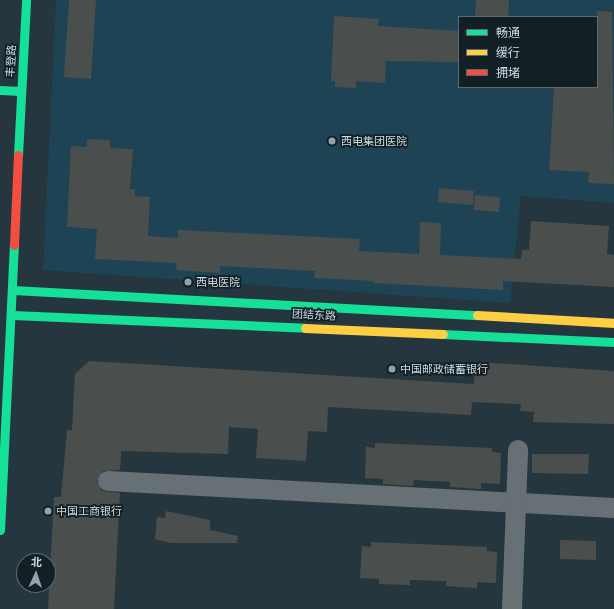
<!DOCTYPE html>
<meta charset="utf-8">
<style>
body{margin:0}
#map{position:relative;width:614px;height:609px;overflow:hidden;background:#26363e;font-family:Jost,"Noto Sans SC",sans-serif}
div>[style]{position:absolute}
.built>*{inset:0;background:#1e4354}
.building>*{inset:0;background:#4a4f4e}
.street>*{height:20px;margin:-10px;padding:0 10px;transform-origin:10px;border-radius:10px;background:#677074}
.fast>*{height:9px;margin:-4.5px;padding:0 4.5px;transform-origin:4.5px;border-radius:4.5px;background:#16e098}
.slow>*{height:9px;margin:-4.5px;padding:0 4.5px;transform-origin:4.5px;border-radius:4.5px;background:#ffcf43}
.jam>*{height:9px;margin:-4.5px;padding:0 4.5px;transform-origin:4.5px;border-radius:4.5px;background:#f24e42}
.dots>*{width:11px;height:11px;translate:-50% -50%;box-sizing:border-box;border:2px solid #121f25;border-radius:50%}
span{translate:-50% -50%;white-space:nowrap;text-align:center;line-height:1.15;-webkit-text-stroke:3.5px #121f25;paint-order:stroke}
.street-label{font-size:11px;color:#cbdce5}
.poi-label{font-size:11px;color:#cbdce5}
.left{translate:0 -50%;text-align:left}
.legend{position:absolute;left:458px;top:16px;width:140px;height:72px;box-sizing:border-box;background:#121f25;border:1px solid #5c6b72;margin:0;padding:5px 7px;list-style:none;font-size:12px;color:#cbdce5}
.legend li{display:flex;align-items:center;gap:8px;height:20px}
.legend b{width:20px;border:1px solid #5c6b72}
.north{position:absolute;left:16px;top:553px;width:40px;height:40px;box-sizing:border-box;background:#121f25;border:1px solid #5c6b72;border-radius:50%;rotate:3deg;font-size:11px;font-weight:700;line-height:16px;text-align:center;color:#cbdce5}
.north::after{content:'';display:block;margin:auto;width:14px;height:18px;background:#91a2ab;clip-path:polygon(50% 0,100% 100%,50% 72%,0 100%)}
</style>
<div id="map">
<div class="built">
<div style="clip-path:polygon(evenodd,56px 0,614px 0,614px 203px,521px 196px,510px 303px,43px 270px,56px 0,459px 17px,597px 17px,597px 87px,459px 87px,459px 17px)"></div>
</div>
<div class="building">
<div style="clip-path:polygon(69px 0,96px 0,91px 79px,64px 77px)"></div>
<div style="clip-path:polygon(476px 0,509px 0,508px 17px,475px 17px)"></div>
<div style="clip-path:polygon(597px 11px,612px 12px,614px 184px,588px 183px,589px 172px,549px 170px,554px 87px,597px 87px)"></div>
<div style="clip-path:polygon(334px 16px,379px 19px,378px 26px,459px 31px,459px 62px,386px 61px,385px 83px,356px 81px,356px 88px,335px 87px,335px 81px,331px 81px)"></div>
<div style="clip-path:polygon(87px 139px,110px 140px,110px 148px,133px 149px,130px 189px,135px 189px,135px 196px,150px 197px,148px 236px,178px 238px,178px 230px,360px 239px,359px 251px,419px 254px,420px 222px,441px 223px,440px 255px,521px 259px,522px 250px,529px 250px,531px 221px,609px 226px,607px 254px,614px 255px,614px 287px,503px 281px,503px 290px,373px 283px,374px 281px,314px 278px,315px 271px,220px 266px,220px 273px,176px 270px,177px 263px,95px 259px,97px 229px,67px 227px,71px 146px,87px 147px)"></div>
<div style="clip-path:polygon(439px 188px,474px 191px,473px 205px,438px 202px)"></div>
<div style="clip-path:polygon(475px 195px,500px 197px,499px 212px,474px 210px)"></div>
<div style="clip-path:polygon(89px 361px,474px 384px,476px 362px,614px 371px,614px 424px,533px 422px,534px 412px,520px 411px,521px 404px,472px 402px,471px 415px,328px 407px,327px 432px,308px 431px,306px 461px,256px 458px,258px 429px,229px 427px,228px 454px,121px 451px,120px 470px,103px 471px,97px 481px,102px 491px,120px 493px,114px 609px,48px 609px,54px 497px,61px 497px,67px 430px,72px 430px,75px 374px)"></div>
<div style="clip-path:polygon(375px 443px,492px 448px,492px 452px,501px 453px,500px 484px,481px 483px,481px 489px,450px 487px,450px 482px,414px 480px,413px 486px,383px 484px,383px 479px,365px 478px,366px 447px,375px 448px)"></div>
<div style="clip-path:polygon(532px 454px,589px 454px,588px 474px,532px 473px)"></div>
<div style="clip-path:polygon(166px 511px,210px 520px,210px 530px,238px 536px,237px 543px,171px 543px,155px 539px,157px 517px,165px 518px)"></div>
<div style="clip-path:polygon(560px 540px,596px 541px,596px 560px,560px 559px)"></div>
<div style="clip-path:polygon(371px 542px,487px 547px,487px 551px,497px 552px,496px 583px,477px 582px,477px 588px,446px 586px,446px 581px,410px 580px,410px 585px,379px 584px,379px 579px,360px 578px,362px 546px,371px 547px)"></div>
</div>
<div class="street">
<div style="left:108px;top:481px;width:507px;rotate:3.05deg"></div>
<div style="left:512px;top:609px;width:159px;rotate:-87.8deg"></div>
</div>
<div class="fast">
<div style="left:0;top:90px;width:21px;rotate:3deg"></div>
<div style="left:18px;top:155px;width:155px;rotate:-87deg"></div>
<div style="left:13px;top:290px;width:465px;rotate:3.1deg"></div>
<div style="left:13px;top:315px;width:292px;rotate:2.5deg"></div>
<div style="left:443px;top:334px;width:171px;rotate:2.7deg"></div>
<div style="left:0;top:530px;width:285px;rotate:-87.2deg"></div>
</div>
<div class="slow">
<div style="left:477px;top:315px;width:137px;rotate:3.3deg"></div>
<div style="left:305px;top:328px;width:138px;rotate:2.5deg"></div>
</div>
<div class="jam">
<div style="left:14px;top:245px;width:90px;rotate:-87.5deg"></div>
</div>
<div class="dots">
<div style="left:332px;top:141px;background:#91a2ab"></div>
<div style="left:188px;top:282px;background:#91a2ab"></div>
<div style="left:392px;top:369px;background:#91a2ab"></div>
<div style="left:48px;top:511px;background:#91a2ab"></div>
</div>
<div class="street-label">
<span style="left:11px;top:61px;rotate:-87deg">丰登路</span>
<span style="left:314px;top:315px;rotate:3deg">团结东路</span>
</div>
<div class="poi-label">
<span class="left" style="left:341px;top:141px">西电集团医院</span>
<span class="left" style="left:196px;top:282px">西电医院</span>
<span class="left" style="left:400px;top:369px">中国邮政储蓄银行</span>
<span class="left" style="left:56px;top:511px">中国工商银行</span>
</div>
<ul class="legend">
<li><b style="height:5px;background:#16e098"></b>畅通</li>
<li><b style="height:5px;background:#ffcf43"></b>缓行</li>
<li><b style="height:5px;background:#f24e42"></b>拥堵</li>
</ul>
<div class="north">北</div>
</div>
